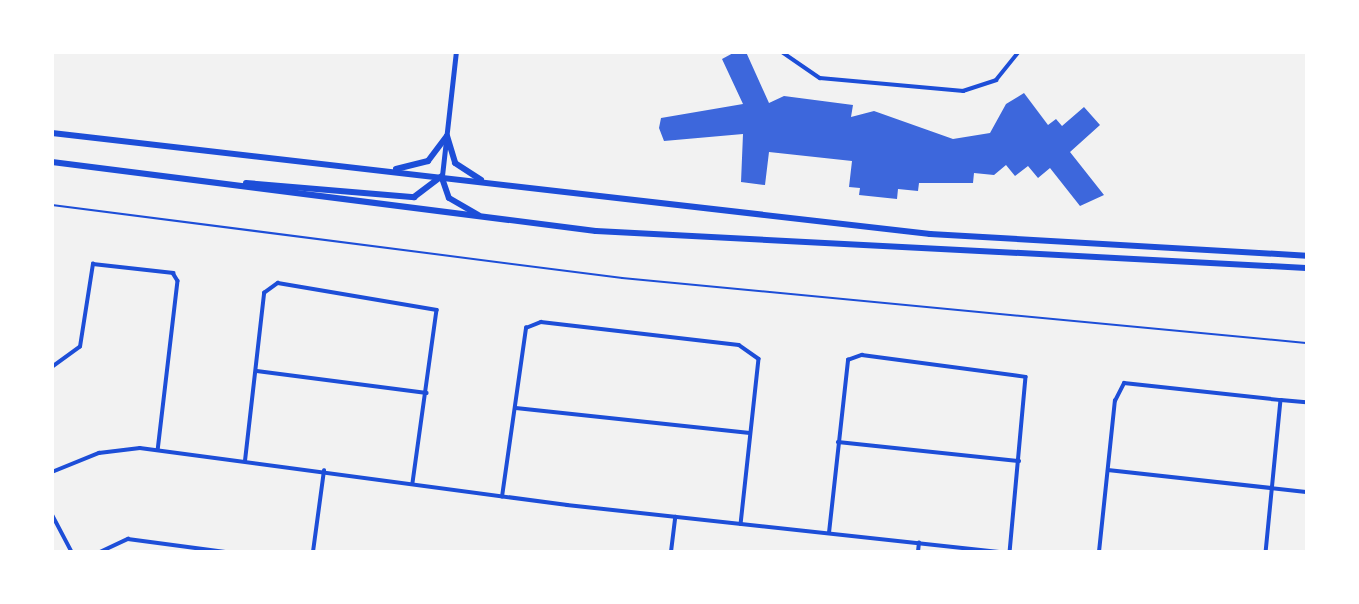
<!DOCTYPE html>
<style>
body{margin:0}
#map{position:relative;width:1359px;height:604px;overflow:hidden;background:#f2f2f2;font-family:"PT Sans Narrow",sans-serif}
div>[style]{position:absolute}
.building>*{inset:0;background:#3d67dc}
.path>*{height:2px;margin:-1px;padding:0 1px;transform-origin:1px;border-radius:1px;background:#1d4ed8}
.minor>*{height:3.5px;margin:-1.75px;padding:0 1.75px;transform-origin:1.75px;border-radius:1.75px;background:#1d4ed8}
.tertiary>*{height:4.5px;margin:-2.25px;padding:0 2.25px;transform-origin:2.25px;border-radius:2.25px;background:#1d4ed8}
.trunk>*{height:6px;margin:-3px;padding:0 3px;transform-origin:3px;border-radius:3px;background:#1d4ed8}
span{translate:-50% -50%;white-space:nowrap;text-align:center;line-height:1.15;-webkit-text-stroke:6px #fff;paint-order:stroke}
.frame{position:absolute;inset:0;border:54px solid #fff;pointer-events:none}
</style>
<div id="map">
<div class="building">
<div style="clip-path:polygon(735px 52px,746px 52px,769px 103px,784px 96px,853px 105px,851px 117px,874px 111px,953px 139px,990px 133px,1006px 104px,1024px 93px,1048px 125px,1056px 119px,1062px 126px,1084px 107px,1100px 125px,1070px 152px,1104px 195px,1080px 206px,1050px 168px,1038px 178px,1028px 166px,1015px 176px,1006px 165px,994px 175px,974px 173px,973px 183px,919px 183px,918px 191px,898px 189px,897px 199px,859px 195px,860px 188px,849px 187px,852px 161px,769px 152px,765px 185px,741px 182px,743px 134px,664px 141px,659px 128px,661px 118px,743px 104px,722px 59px)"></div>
</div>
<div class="path">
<div style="left:52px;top:205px;width:575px;rotate:7.3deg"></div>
<div style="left:622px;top:278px;width:687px;rotate:5.43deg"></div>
</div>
<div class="minor">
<div style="left:782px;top:52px;width:46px;rotate:34.4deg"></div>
<div style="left:820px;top:78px;width:144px;rotate:5.2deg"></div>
<div style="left:963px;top:91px;width:35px;rotate:-18deg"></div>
<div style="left:996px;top:80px;width:36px;rotate:-51deg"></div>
<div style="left:52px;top:367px;width:34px;rotate:-36deg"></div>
<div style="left:80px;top:347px;width:84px;rotate:-81.1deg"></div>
<div style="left:93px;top:264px;width:81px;rotate:6.4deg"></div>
<div style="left:173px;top:273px;width:9px;rotate:58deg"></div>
<div style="left:178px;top:281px;width:170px;rotate:96.7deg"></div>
<div style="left:257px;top:371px;width:171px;rotate:7.4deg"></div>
<div style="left:1281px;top:400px;width:25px;rotate:5deg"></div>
<div style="left:516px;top:408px;width:235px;rotate:6.1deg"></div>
<div style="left:838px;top:442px;width:182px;rotate:6deg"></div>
<div style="left:245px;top:461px;width:169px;rotate:-83.5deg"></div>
<div style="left:264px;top:293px;width:17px;rotate:-36deg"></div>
<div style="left:278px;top:283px;width:161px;rotate:9.6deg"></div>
<div style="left:437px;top:310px;width:175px;rotate:97.9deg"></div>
<div style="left:1108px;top:470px;width:199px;rotate:6.3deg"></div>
<div style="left:52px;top:472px;width:51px;rotate:-22deg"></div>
<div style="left:99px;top:453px;width:41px;rotate:-7deg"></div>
<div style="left:140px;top:448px;width:431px;rotate:7.6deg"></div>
<div style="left:567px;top:505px;width:439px;rotate:6.2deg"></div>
<div style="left:502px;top:497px;width:171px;rotate:-81.9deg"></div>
<div style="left:526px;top:328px;width:16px;rotate:-22deg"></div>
<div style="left:541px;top:322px;width:199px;rotate:6.6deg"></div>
<div style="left:739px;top:345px;width:24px;rotate:35deg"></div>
<div style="left:759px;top:359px;width:166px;rotate:96.2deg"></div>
<div style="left:52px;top:514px;width:43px;rotate:62.2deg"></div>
<div style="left:829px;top:533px;width:174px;rotate:-83.7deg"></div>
<div style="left:848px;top:360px;width:15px;rotate:-20deg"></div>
<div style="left:862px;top:355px;width:165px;rotate:7.6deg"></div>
<div style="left:1026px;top:377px;width:176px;rotate:95.2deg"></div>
<div style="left:100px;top:552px;width:31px;rotate:-25deg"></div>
<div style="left:128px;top:539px;width:98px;rotate:7.6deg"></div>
<div style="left:313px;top:552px;width:82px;rotate:-82.3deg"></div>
<div style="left:671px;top:552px;width:35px;rotate:-83deg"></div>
<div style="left:918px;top:552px;width:9px;rotate:-84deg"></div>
<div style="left:1099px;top:552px;width:152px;rotate:-84deg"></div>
<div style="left:1115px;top:401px;width:20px;rotate:-63deg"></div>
<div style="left:1124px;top:383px;width:158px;rotate:6.2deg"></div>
<div style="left:1281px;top:400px;width:153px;rotate:95.6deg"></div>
</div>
<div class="tertiary">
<div style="left:442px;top:176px;width:125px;rotate:-83.6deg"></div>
</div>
<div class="trunk">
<div style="left:52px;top:133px;width:884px;rotate:6.56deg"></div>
<div style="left:930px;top:234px;width:377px;rotate:3.3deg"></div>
<div style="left:447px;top:136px;width:28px;rotate:73deg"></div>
<div style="left:455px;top:163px;width:31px;rotate:33deg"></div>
<div style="left:52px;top:162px;width:548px;rotate:7.23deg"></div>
<div style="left:596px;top:231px;width:711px;rotate:2.98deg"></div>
<div style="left:396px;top:169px;width:33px;rotate:-14deg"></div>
<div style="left:428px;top:161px;width:31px;rotate:-53deg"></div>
<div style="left:442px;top:178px;width:21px;rotate:71deg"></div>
<div style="left:449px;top:198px;width:34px;rotate:30deg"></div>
<div style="left:246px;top:183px;width:169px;rotate:4.8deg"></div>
<div style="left:414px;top:197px;width:35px;rotate:-37deg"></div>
</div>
<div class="frame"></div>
</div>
